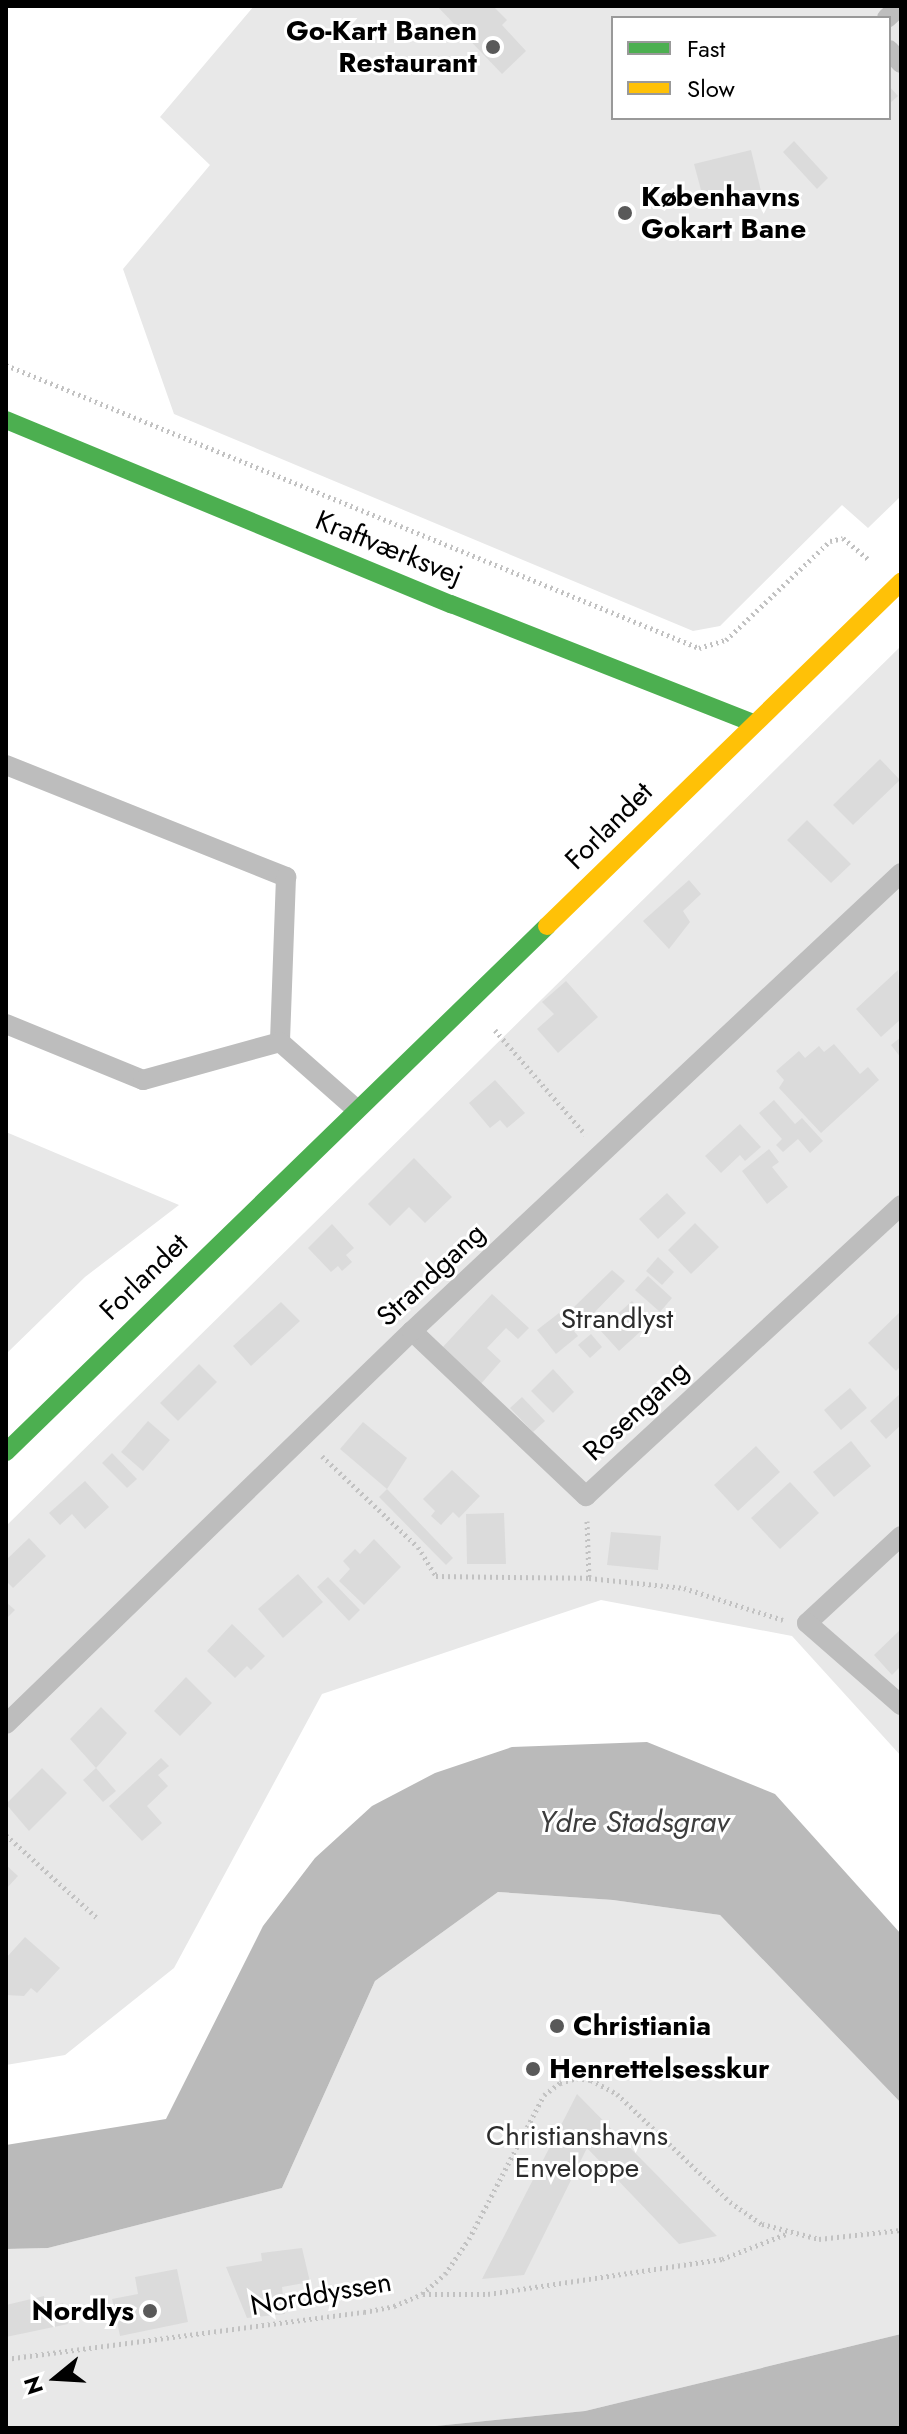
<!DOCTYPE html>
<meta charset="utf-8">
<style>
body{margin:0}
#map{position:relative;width:907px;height:2434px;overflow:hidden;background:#fff;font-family:Jost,sans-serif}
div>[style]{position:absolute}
.green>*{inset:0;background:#e8e8e8}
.water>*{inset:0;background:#bababa}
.building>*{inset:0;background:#dbdbdb}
.path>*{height:5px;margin-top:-2.5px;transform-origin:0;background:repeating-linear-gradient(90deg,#c2c2c2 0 2px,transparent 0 6px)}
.lane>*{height:20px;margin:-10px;padding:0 10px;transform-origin:10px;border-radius:10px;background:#bdbdbd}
.fast>*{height:18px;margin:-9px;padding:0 9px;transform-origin:9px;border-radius:9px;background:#4caf50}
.slow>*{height:18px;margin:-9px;padding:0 9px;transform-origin:9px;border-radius:9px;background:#ffc107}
.dots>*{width:22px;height:22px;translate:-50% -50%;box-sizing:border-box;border:4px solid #fff;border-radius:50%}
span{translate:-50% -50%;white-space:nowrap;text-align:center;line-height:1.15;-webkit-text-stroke:6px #fff;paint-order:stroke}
.poi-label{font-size:28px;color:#000;font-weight:700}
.right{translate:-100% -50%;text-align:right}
.left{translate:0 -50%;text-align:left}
.street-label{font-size:28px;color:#000}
.park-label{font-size:28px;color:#2c2c2c}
.water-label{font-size:30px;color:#3d3d3d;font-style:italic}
.frame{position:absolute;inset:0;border:8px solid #000;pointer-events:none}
.legend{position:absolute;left:611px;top:16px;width:280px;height:104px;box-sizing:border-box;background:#fff;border:2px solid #999;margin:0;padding:10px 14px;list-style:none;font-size:24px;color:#000}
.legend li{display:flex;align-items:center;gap:16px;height:40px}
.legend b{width:40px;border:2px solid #999}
.north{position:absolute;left:16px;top:2338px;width:80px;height:80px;-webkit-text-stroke:6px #fff;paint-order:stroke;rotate:252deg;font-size:22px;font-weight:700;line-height:32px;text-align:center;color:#000}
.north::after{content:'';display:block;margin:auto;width:28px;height:36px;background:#000;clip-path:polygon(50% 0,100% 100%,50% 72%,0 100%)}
</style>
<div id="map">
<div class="green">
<div style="clip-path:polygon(evenodd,254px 6px,901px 6px,901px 496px,868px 528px,842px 505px,720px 626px,693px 631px,174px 414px,123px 269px,210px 165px,160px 117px,254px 6px,613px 18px,889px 18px,889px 118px,613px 118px,613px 18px)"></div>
<div style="clip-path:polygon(901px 646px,901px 1756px,792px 1636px,601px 1600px,322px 1694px,174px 1968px,65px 2055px,6px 2065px,6px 1526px)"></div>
<div style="clip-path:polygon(6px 1132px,179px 1205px,85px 1277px,6px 1354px)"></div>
<div style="clip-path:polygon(498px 1892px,613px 1900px,720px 1915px,901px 2103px,901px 2334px,585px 2411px,416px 2428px,6px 2428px,6px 2249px,48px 2248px,282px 2188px,375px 1981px)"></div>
</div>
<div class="water">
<div style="clip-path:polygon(647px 1742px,775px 1794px,901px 1934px,901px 2103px,720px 1915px,613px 1900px,498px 1892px,375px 1981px,282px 2188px,48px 2248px,6px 2249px,6px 2145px,166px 2119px,263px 1926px,315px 1858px,372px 1806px,435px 1773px,512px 1747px)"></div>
<div style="clip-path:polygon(901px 2334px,901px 2428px,416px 2428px,585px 2411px)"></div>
</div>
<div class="building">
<div style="clip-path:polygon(437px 6px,493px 6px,507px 20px,502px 25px,526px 51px,502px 74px)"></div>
<div style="clip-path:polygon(889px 86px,898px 96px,889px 104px)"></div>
<div style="clip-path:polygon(794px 141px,828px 178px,817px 189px,783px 152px)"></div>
<div style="clip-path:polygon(751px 150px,761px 191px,705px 205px,694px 164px)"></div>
<div style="clip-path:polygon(880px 759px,900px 780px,853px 825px,833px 805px)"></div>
<div style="clip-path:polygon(807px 820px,851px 864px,831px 883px,787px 840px)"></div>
<div style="clip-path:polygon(689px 880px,701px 894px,683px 911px,690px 922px,669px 949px,643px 921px)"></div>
<div style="clip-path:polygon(898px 970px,901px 1019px,881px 1037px,856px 1009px)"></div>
<div style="clip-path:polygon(566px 981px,598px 1017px,558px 1053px,537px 1029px,554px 1014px,542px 1002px)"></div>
<div style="clip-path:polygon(901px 1037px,901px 1058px,891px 1045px)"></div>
<div style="clip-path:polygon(834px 1044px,860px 1074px,868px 1067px,879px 1080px,821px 1133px,779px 1088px,784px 1080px,776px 1071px,799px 1051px,805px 1058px,819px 1046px,824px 1052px)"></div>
<div style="clip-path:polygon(495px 1080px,525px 1113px,507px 1128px,500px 1120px,490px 1128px,469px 1103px)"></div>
<div style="clip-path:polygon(774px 1100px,795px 1124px,802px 1118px,823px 1141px,810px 1153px,798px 1139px,783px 1152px,776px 1145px,782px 1139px,759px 1113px)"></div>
<div style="clip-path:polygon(740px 1124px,761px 1147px,745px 1161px,740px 1155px,721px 1173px,705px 1156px)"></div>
<div style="clip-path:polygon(769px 1149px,779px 1162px,772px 1167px,788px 1187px,767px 1204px,742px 1171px)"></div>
<div style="clip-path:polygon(414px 1158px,452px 1197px,425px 1223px,409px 1207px,390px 1226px,368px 1204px)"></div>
<div style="clip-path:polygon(667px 1193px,686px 1213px,658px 1239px,639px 1219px)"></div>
<div style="clip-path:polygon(695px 1223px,719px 1247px,691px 1274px,668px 1250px)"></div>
<div style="clip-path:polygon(332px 1224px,354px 1248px,346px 1255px,352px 1262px,342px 1271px,338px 1266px,331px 1272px,308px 1248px)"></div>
<div style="clip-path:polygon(658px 1257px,674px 1272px,662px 1285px,646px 1271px)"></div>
<div style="clip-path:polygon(612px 1270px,625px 1281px,588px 1319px,574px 1307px)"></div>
<div style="clip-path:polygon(648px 1276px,672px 1298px,660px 1312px,635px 1290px)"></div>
<div style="clip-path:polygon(492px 1294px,529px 1328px,518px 1339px,506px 1328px,487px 1348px,501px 1361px,479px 1386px,441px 1349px)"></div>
<div style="clip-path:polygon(632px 1301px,651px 1322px,619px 1351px,600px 1330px)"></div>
<div style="clip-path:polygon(281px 1302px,300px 1321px,251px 1366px,233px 1346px)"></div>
<div style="clip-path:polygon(901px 1311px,901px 1366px,896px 1371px,868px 1343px)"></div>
<div style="clip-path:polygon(559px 1313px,578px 1336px,556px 1354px,537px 1330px)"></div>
<div style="clip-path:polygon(591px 1334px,602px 1347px,590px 1358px,578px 1345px)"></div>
<div style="clip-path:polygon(199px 1364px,217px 1382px,178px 1421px,160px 1403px)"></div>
<div style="clip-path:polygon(553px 1369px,574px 1392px,553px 1413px,531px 1391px)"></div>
<div style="clip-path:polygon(850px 1388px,867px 1408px,841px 1430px,824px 1410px)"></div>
<div style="clip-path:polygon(901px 1393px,901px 1425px,886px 1439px,870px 1421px)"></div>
<div style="clip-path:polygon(522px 1397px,545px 1421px,533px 1432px,510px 1408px)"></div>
<div style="clip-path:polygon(148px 1421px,170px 1440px,143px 1471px,121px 1452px)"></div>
<div style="clip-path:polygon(363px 1422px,407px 1458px,387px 1489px,340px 1449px)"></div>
<div style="clip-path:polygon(851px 1441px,871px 1466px,834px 1497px,813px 1472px)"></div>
<div style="clip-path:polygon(756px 1446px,780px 1472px,738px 1511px,714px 1485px)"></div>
<div style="clip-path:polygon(112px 1453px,137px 1479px,127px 1488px,102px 1463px)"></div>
<div style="clip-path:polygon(452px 1470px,480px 1496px,459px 1518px,453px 1512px,441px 1525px,431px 1516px,435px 1511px,423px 1499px)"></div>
<div style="clip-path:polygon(85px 1481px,109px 1507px,85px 1529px,72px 1514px,60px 1525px,49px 1513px)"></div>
<div style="clip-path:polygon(790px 1482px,819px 1513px,780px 1549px,751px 1518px)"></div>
<div style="clip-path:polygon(387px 1489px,453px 1558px,446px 1565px,379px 1497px)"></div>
<div style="clip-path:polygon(504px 1513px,506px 1564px,467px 1564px,466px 1514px)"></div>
<div style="clip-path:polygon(611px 1532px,661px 1536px,658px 1570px,607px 1565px)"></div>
<div style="clip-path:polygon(29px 1538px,46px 1556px,13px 1588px,6px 1581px,6px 1560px)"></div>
<div style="clip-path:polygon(374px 1539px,401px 1567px,364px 1605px,339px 1581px,350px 1569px,343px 1561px,355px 1549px,360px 1554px)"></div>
<div style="clip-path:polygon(298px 1574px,323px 1602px,283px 1638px,258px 1609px)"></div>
<div style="clip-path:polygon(328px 1577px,360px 1610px,349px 1621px,317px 1587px)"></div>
<div style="clip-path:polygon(6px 1602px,15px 1610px,6px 1619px)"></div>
<div style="clip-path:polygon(232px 1624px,265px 1656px,251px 1670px,247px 1666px,235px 1678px,207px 1651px)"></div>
<div style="clip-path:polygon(901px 1629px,901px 1666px,892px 1675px,874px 1655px)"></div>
<div style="clip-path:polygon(186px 1677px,212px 1703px,180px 1736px,154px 1711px)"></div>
<div style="clip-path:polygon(101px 1707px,127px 1733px,96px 1768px,70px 1739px)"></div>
<div style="clip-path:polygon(161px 1758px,169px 1766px,158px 1775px,168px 1786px,147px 1806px,162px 1823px,142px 1841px,109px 1806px)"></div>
<div style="clip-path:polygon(42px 1768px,67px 1793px,29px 1831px,6px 1804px)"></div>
<div style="clip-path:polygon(96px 1768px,116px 1791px,103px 1802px,83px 1780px)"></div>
<div style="clip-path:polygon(6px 1865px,18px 1876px,6px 1889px)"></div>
<div style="clip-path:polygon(25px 1937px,60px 1968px,37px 1993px,31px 1988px,24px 1996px,6px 1995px,6px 1958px)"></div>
<div style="clip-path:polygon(577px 2094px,717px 2236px,679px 2244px,587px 2148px,524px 2275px,482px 2279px)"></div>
<div style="clip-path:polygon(302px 2248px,310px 2282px,282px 2287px,285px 2314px,247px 2318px,226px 2267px,262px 2261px,261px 2253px)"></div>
<div style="clip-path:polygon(177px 2269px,188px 2322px,120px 2336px,112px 2299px,138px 2294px,135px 2277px)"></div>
<div style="clip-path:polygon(44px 2296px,46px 2307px,63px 2303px,68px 2324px,6px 2337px,6px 2305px)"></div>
</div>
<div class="path">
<div style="left:6px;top:365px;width:749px;rotate:22.21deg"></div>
<div style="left:699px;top:648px;width:28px;rotate:-17deg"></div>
<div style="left:726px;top:640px;width:144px;rotate:-43.6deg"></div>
<div style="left:830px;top:541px;width:13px;rotate:-13deg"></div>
<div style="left:843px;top:538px;width:35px;rotate:40deg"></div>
<div style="left:495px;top:1030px;width:138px;rotate:49.1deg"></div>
<div style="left:322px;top:1456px;width:132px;rotate:43.5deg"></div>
<div style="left:418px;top:1547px;width:34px;rotate:58deg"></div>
<div style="left:436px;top:1576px;width:153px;rotate:0.7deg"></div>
<div style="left:589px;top:1578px;width:96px;rotate:6deg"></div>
<div style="left:684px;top:1588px;width:104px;rotate:17.9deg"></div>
<div style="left:587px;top:1521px;width:57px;rotate:88deg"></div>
<div style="left:6px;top:1835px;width:122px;rotate:42.3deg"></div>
<div style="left:423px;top:2294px;width:65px"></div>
<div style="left:488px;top:2294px;width:237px;rotate:-8.5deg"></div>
<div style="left:722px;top:2259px;width:69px;rotate:-21.3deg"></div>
<div style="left:6px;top:2359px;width:361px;rotate:-7.5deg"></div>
<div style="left:364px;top:2312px;width:31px;rotate:-11deg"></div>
<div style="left:394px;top:2306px;width:30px;rotate:-23deg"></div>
<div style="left:422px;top:2294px;width:30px;rotate:-41deg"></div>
<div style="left:445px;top:2274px;width:42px;rotate:-55.6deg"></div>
<div style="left:469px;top:2239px;width:162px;rotate:-62.5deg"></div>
<div style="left:544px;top:2095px;width:20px;rotate:-37deg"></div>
<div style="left:560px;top:2083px;width:17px;rotate:-17deg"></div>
<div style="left:576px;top:2078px;width:15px;rotate:8deg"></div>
<div style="left:591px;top:2080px;width:30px;rotate:28deg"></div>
<div style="left:617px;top:2094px;width:156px;rotate:43.7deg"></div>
<div style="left:730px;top:2202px;width:39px;rotate:35deg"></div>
<div style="left:762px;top:2224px;width:59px;rotate:14.7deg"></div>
<div style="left:819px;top:2239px;width:82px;rotate:-6.3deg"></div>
</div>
<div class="lane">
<div style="left:887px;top:18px;width:18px;rotate:-43deg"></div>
<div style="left:889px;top:50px;width:18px;rotate:47deg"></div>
<div style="left:6px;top:765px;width:302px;rotate:21.8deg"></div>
<div style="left:286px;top:877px;width:165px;rotate:92.1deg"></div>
<div style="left:6px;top:1024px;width:148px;rotate:22.2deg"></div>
<div style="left:143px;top:1080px;width:142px;rotate:-15.5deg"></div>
<div style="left:280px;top:1042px;width:101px;rotate:41.4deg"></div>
<div style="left:412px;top:1331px;width:240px;rotate:43.5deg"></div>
<div style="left:586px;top:1496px;width:429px;rotate:-42.7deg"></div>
<div style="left:901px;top:1536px;width:128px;rotate:137.2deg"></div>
<div style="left:807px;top:1623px;width:125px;rotate:41.1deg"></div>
<div style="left:6px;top:1724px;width:565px;rotate:-44.07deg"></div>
<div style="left:412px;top:1331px;width:670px;rotate:-43.13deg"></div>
</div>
<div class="fast">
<div style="left:6px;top:420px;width:482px;rotate:22.5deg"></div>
<div style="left:451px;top:604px;width:325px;rotate:21.5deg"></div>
<div style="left:6px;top:1452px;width:755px;rotate:-44.19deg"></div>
</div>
<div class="slow">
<div style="left:547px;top:926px;width:494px;rotate:-44.2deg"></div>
</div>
<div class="dots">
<div style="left:493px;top:47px;background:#595959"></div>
<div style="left:625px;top:213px;background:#595959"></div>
<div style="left:557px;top:2026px;background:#595959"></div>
<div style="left:533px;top:2069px;background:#595959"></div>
<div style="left:150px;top:2311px;background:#595959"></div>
</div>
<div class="poi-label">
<span class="right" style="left:477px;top:47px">Go-Kart Banen<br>Restaurant</span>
<span class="left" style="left:641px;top:213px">Københavns<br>Gokart Bane</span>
<span class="left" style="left:573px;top:2026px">Christiania</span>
<span class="left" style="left:549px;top:2069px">Henrettelsesskur</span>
<span class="right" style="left:134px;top:2311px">Nordlys</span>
</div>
<div class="street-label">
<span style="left:389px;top:548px;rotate:22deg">Kraftværksvej</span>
<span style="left:609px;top:826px;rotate:-45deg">Forlandet</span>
<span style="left:431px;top:1275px;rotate:-43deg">Strandgang</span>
<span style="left:144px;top:1277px;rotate:-44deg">Forlandet</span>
<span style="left:636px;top:1411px;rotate:-43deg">Rosengang</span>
<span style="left:321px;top:2294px;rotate:-10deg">Norddyssen</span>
</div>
<div class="park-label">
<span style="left:617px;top:1319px">Strandlyst</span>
<span style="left:577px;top:2152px">Christianshavns<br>Enveloppe</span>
</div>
<div class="water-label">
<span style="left:634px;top:1822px">Ydre Stadsgrav</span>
</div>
<div class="frame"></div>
<ul class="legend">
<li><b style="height:10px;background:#4caf50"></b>Fast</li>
<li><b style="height:10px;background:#ffc107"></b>Slow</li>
</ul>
<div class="north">N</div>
</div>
